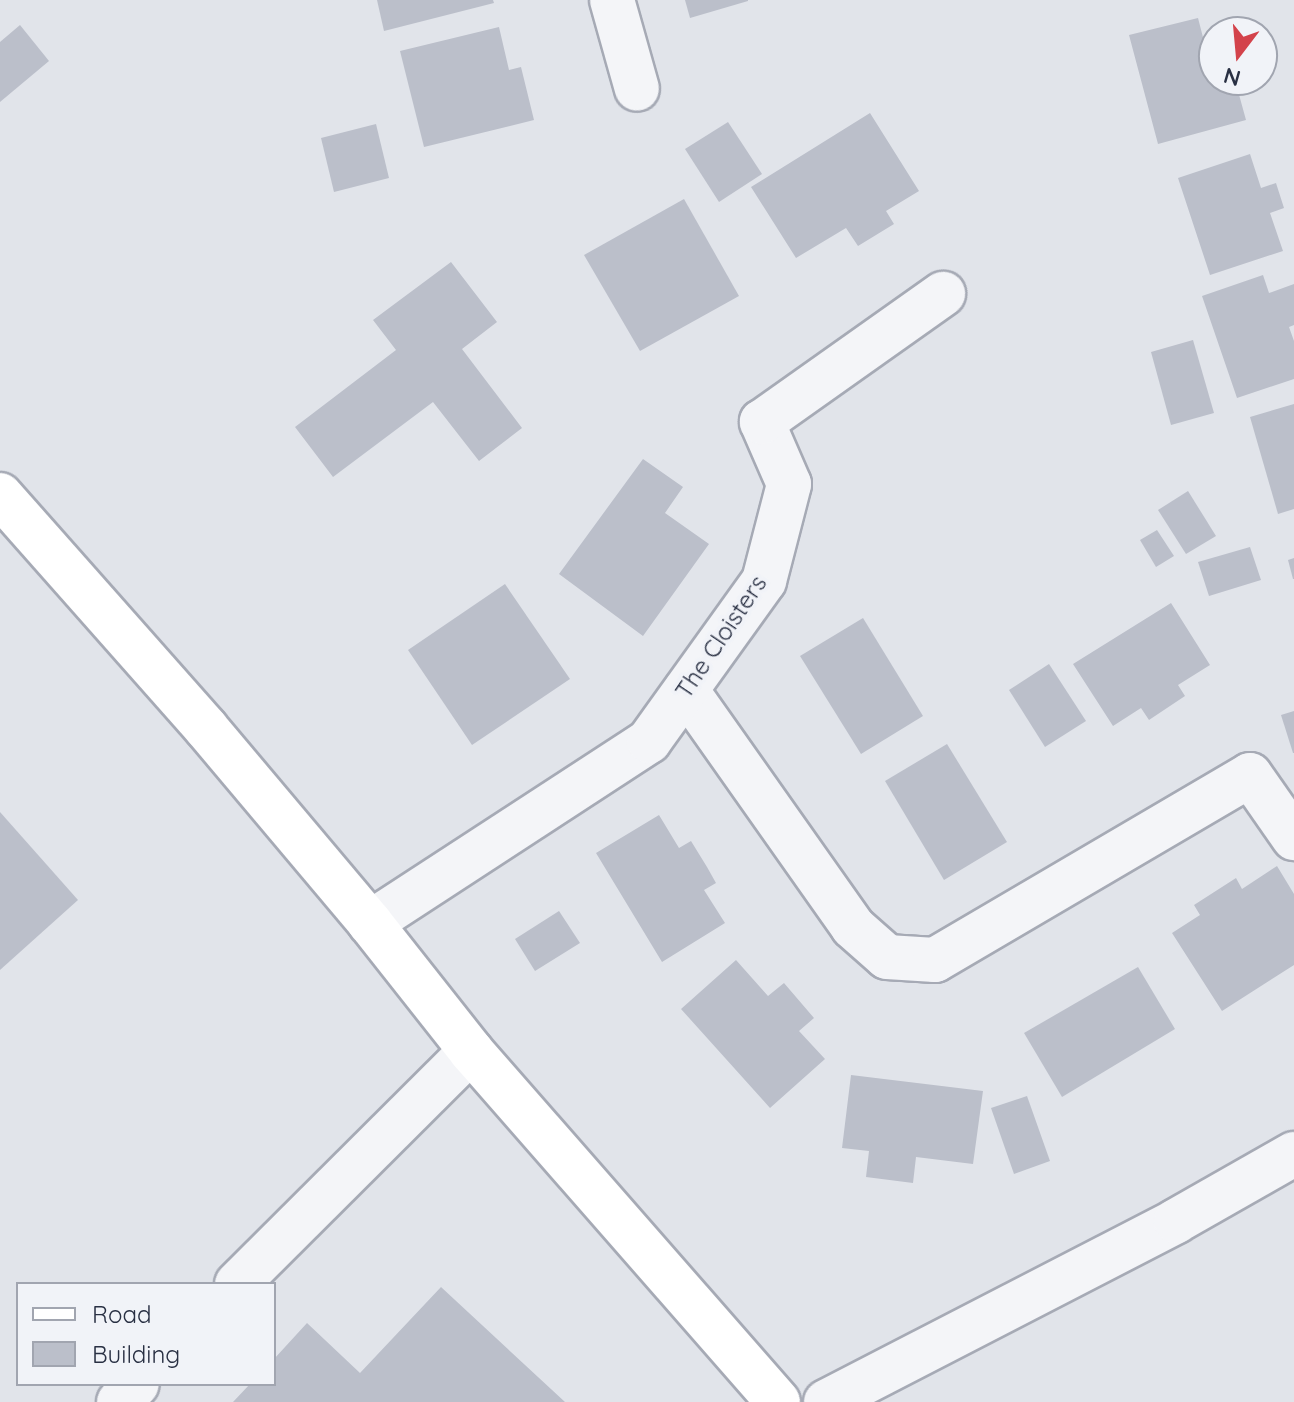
<!DOCTYPE html>
<style>
body{margin:0}
#map{position:relative;width:1294px;height:1402px;overflow:hidden;background:#e1e4ea;font-family:Quicksand,sans-serif}
div>[style]{position:absolute}
.building>*{inset:0;background:#bbbfca}
.roads{filter:drop-shadow(2px 0 #a6aab5) drop-shadow(-2px 0 #a6aab5) drop-shadow(0 2px #a6aab5) drop-shadow(0 -2px #a6aab5)}
.street>*{height:44px;margin:-22px;padding:0 22px;transform-origin:22px;border-radius:22px;background:#f4f5f8}
.primary>*{height:44px;margin:-22px;padding:0 22px;transform-origin:22px;border-radius:22px;background:#fff}
span{translate:-50% -50%;white-space:nowrap;text-align:center;line-height:1.15;-webkit-text-stroke:8px #f1f3f8;paint-order:stroke}
.street-label{font-size:24px;color:#293043}
.legend{position:absolute;left:16px;top:1282px;width:260px;height:104px;box-sizing:border-box;background:#f1f3f8;border:2px solid #a1a5b0;margin:0;padding:10px 14px;list-style:none;font-size:24px;color:#293043}
.legend li{display:flex;align-items:center;gap:16px;height:40px}
.legend b{width:40px;border:2px solid #a1a5b0}
.north{position:absolute;left:1198px;top:16px;width:80px;height:80px;box-sizing:border-box;background:#f1f3f8;border:2px solid #a1a5b0;border-radius:50%;rotate:196deg;font-size:22px;font-weight:700;line-height:32px;text-align:center;color:#293043}
.north::after{content:'';display:block;margin:auto;width:28px;height:36px;background:#d3424b;clip-path:polygon(50% 0,100% 100%,50% 72%,0 100%)}
</style>
<div id="map">
<div class="building">
<div style="clip-path:polygon(377px 0,493px 0,494px 3px,384px 31px)"></div>
<div style="clip-path:polygon(685px 0,748px 0,748px 1px,690px 18px)"></div>
<div style="clip-path:polygon(1198px 18px,1214px 80px,1235px 80px,1246px 120px,1158px 144px,1129px 35px)"></div>
<div style="clip-path:polygon(20px 25px,49px 61px,0 102px,0 42px)"></div>
<div style="clip-path:polygon(499px 27px,509px 70px,521px 67px,534px 120px,424px 147px,400px 51px)"></div>
<div style="clip-path:polygon(870px 113px,919px 191px,886px 211px,894px 224px,858px 246px,846px 228px,796px 258px,751px 187px)"></div>
<div style="clip-path:polygon(728px 122px,762px 174px,719px 202px,685px 149px)"></div>
<div style="clip-path:polygon(376px 124px,389px 178px,334px 192px,321px 138px)"></div>
<div style="clip-path:polygon(1250px 154px,1261px 188px,1276px 183px,1284px 208px,1270px 213px,1283px 251px,1210px 275px,1178px 178px)"></div>
<div style="clip-path:polygon(684px 199px,739px 296px,640px 351px,584px 255px)"></div>
<div style="clip-path:polygon(451px 262px,497px 322px,462px 349px,522px 428px,479px 461px,433px 402px,333px 477px,295px 427px,396px 350px,373px 320px)"></div>
<div style="clip-path:polygon(1263px 275px,1269px 293px,1294px 284px,1294px 325px,1289px 327px,1294px 341px,1294px 379px,1237px 398px,1202px 296px)"></div>
<div style="clip-path:polygon(1193px 340px,1214px 413px,1171px 425px,1151px 352px)"></div>
<div style="clip-path:polygon(1294px 404px,1294px 509px,1278px 514px,1250px 417px)"></div>
<div style="clip-path:polygon(643px 459px,683px 487px,665px 513px,709px 544px,643px 636px,559px 574px)"></div>
<div style="clip-path:polygon(1188px 491px,1216px 536px,1186px 554px,1158px 510px)"></div>
<div style="clip-path:polygon(1157px 530px,1174px 556px,1156px 567px,1140px 540px)"></div>
<div style="clip-path:polygon(1250px 547px,1261px 580px,1209px 596px,1198px 562px)"></div>
<div style="clip-path:polygon(1294px 558px,1294px 579px,1293px 579px,1288px 560px)"></div>
<div style="clip-path:polygon(505px 584px,570px 679px,472px 745px,408px 650px)"></div>
<div style="clip-path:polygon(1171px 603px,1210px 665px,1178px 685px,1185px 696px,1149px 720px,1141px 708px,1113px 726px,1073px 664px)"></div>
<div style="clip-path:polygon(863px 618px,923px 716px,861px 754px,800px 656px)"></div>
<div style="clip-path:polygon(1049px 664px,1086px 721px,1045px 747px,1009px 690px)"></div>
<div style="clip-path:polygon(1294px 711px,1294px 753px,1293px 753px,1281px 715px)"></div>
<div style="clip-path:polygon(947px 744px,1007px 842px,944px 880px,885px 781px)"></div>
<div style="clip-path:polygon(0 812px,78px 900px,0 970px)"></div>
<div style="clip-path:polygon(659px 815px,679px 848px,691px 841px,707px 867px,716px 883px,704px 890px,725px 923px,662px 962px,596px 853px)"></div>
<div style="clip-path:polygon(1277px 866px,1294px 894px,1294px 965px,1222px 1011px,1172px 933px,1200px 915px,1194px 905px,1236px 878px,1242px 889px)"></div>
<div style="clip-path:polygon(559px 911px,580px 943px,535px 971px,515px 939px)"></div>
<div style="clip-path:polygon(736px 960px,768px 996px,784px 983px,814px 1018px,799px 1031px,825px 1059px,770px 1108px,681px 1009px)"></div>
<div style="clip-path:polygon(1138px 967px,1175px 1029px,1062px 1097px,1024px 1033px)"></div>
<div style="clip-path:polygon(851px 1075px,983px 1091px,973px 1164px,916px 1157px,913px 1183px,866px 1177px,869px 1151px,842px 1148px)"></div>
<div style="clip-path:polygon(1027px 1096px,1050px 1161px,1014px 1174px,991px 1108px)"></div>
<div style="clip-path:polygon(441px 1287px,565px 1402px,233px 1402px,250px 1384px,274px 1384px,274px 1359px,307px 1323px,360px 1373px)"></div>
</div>
<div class="roads">
<div class="street">
<div style="left:612px;top:0;width:92px;rotate:74.3deg"></div>
<div style="left:686px;top:690px;width:290px;rotate:54.8deg"></div>
<div style="left:853px;top:927px;width:45px;rotate:41.4deg"></div>
<div style="left:887px;top:957px;width:48px;rotate:3.6deg"></div>
<div style="left:935px;top:960px;width:365px;rotate:-30.4deg"></div>
<div style="left:1250px;top:775px;width:77px;rotate:55.1deg"></div>
<div style="left:370px;top:923px;width:333px;rotate:-33.1deg"></div>
<div style="left:649px;top:741px;width:197px;rotate:-54.3deg"></div>
<div style="left:764px;top:581px;width:100px;rotate:-75.5deg"></div>
<div style="left:789px;top:484px;width:68px;rotate:-113.5deg"></div>
<div style="left:762px;top:422px;width:222px;rotate:-35.3deg"></div>
<div style="left:237px;top:1284px;width:330px;rotate:-44.9deg"></div>
<div style="left:119px;top:1402px;width:25px;rotate:-45deg"></div>
<div style="left:826px;top:1402px;width:394px;rotate:-27.3deg"></div>
<div style="left:1176px;top:1221px;width:136px;rotate:-29.6deg"></div>
</div>
<div class="primary">
<div style="left:0;top:495px;width:311px;rotate:48.5deg"></div>
<div style="left:206px;top:728px;width:255px;rotate:49.9deg"></div>
<div style="left:370px;top:923px;width:163px;rotate:51.7deg"></div>
<div style="left:471px;top:1051px;width:466px;rotate:48.8deg"></div>
</div>
</div>
<div class="street-label">
<span style="left:721px;top:637px;rotate:-56deg">The Cloisters</span>
</div>
<ul class="legend">
<li><b style="height:10px;background:#fff"></b>Road</li>
<li><b style="height:22px;background:#bbbfca"></b>Building</li>
</ul>
<div class="north">N</div>
</div>
